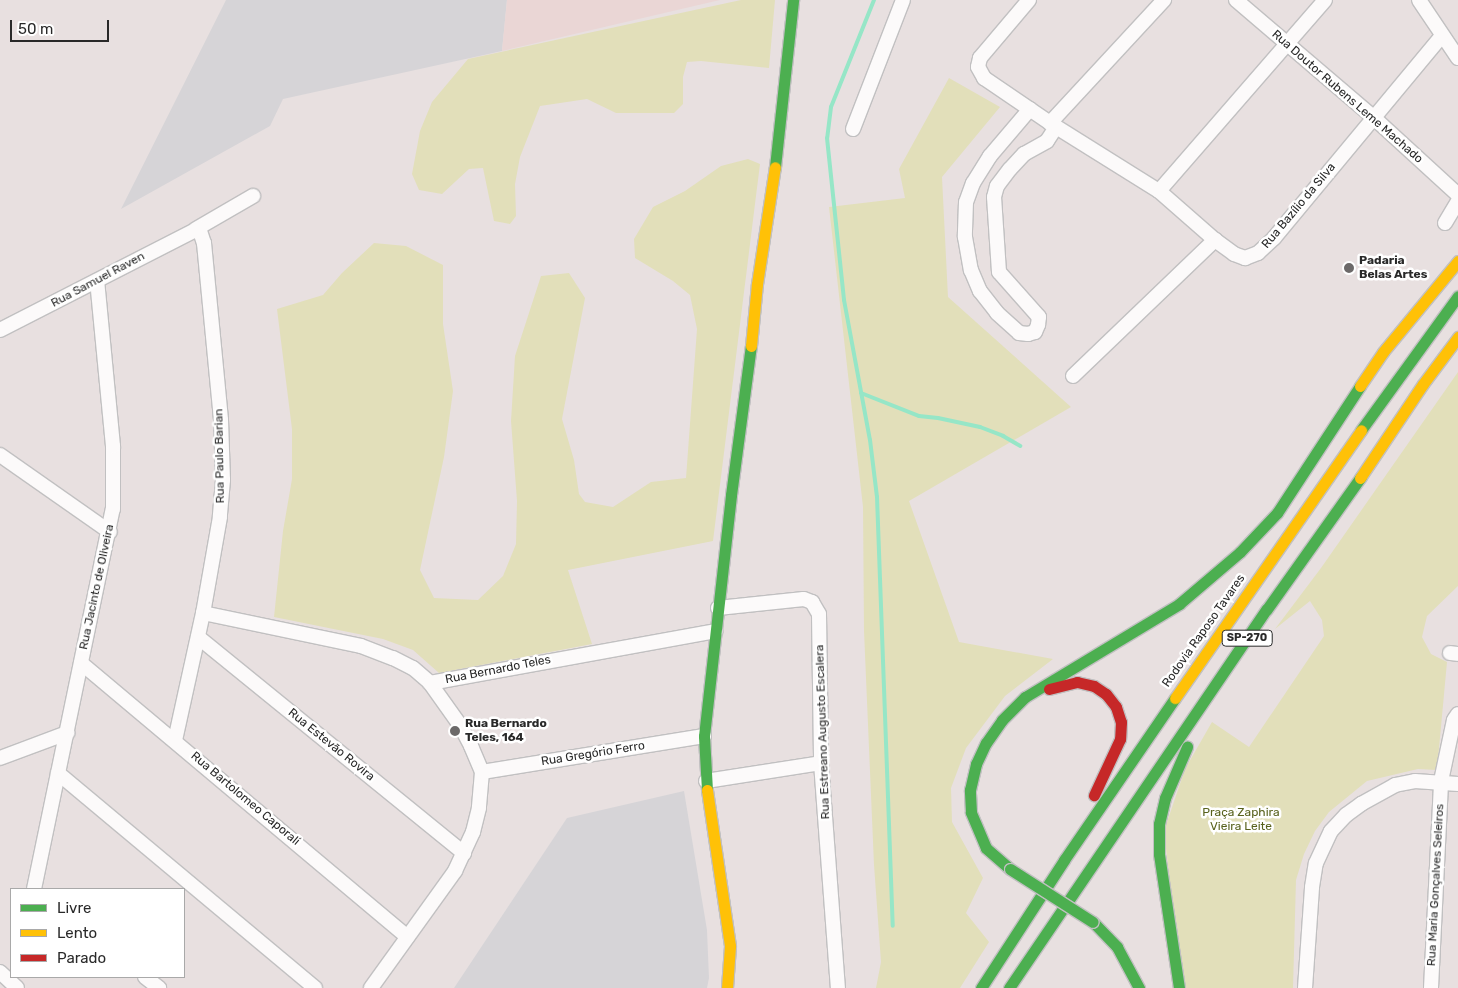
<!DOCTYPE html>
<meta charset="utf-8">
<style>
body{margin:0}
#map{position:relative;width:1458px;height:988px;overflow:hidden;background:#e8e0e0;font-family:Rubik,sans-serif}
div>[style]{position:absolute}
.industrial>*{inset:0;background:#d6d4d7}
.education>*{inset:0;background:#ead6d5}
.green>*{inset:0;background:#e2dfba}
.stream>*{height:4px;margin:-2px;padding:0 2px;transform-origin:2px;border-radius:2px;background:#96e6c7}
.roads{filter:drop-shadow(1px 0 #c1c0c1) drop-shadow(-1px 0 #c1c0c1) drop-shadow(0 1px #c1c0c1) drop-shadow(0 -1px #c1c0c1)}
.street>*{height:14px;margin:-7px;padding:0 7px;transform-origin:7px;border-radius:7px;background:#fcfafa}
.fast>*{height:11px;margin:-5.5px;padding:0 5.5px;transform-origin:5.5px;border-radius:5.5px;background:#4caf50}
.slow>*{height:11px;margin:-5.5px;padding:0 5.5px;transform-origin:5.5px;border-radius:5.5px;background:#ffc107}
.jam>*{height:11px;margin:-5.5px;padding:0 5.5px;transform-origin:5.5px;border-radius:5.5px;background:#c62828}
.bridges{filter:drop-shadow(1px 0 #c1c0c1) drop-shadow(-1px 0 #c1c0c1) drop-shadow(0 1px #c1c0c1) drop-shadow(0 -1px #c1c0c1)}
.fast-bridge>*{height:11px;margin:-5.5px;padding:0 5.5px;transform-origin:5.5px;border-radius:5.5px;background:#4caf50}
.dots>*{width:14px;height:14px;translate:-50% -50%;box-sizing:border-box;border:2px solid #fff;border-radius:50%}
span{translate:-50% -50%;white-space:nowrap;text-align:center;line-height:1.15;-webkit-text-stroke:5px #fff;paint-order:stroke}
.shield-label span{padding:1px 4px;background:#fff;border:1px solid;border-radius:4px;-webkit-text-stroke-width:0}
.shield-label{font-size:11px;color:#292929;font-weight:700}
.street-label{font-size:12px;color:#292929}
.poi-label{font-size:12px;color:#292929;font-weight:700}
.left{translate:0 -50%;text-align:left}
.park-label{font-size:12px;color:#58621d}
.legend{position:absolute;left:10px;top:888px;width:175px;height:90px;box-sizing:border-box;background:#fff;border:1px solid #a9a9a9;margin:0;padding:6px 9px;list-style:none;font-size:15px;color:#292929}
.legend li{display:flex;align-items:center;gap:10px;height:25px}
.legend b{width:25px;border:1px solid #a9a9a9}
.scale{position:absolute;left:10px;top:20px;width:99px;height:22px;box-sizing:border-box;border:2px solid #292929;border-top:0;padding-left:6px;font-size:15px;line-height:18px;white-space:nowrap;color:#292929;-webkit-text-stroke:4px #fff;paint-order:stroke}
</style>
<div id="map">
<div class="industrial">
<div style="clip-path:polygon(226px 0,507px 0,502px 51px,283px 99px,270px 126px,121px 209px)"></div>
<div style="clip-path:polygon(684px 791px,707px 930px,709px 978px,707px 988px,454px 988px,567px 818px)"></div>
</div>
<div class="education">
<div style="clip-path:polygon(507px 0,720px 0,502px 51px)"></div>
</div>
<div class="green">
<div style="clip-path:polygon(741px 0,775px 0,769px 68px,701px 61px,687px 62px,683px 77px,683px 104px,674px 113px,616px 113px,587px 99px,540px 106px,520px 157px,515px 184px,516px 216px,510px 224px,494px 221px,483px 168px,469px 169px,442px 194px,419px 190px,412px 174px,420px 131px,432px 102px,468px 59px)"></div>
<div style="clip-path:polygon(949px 78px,1000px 107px,942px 177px,948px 297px,1071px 407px,909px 501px,959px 642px,1053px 659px,1005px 696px,966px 748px,951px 788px,952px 822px,983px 878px,966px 913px,989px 942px,960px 988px,876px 988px,881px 962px,874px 865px,864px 631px,863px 507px,829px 207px,905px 198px,899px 169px)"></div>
<div style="clip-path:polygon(748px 159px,760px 164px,713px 541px,568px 570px,592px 644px,439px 673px,413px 650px,383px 639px,274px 617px,283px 531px,292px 479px,292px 429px,277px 309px,323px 295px,342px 273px,374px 243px,406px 246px,443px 265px,443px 324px,453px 391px,444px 457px,420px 570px,434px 598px,478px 600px,503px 576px,516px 544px,517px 501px,511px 421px,515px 356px,541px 276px,569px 273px,585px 298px,562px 419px,574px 460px,579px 494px,585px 502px,613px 507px,651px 482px,686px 478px,697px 329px,690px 295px,673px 281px,635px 258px,634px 239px,653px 207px,685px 191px,721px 166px)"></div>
<div style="clip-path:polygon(1458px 372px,1458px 586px,1427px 616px,1422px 637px,1431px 654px,1447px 662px,1437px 770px,1418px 769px,1367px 781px,1329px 812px,1315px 831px,1304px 854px,1296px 880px,1293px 988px,1182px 988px,1164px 831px,1185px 769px,1212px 722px,1249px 747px,1324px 636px,1322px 620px,1310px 601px,1275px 629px,1321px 568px)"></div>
</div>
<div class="stream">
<div style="left:874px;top:0;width:115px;rotate:111.9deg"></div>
<div style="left:831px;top:107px;width:31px;rotate:97deg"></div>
<div style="left:827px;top:138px;width:163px;rotate:84deg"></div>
<div style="left:844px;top:300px;width:142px;rotate:79.5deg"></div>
<div style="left:870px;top:440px;width:57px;rotate:83deg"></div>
<div style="left:877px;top:497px;width:429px;rotate:87.9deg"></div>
<div style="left:861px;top:393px;width:62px;rotate:21.6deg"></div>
<div style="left:919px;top:416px;width:19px;rotate:6deg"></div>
<div style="left:938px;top:418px;width:43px;rotate:12.1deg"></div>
<div style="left:980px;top:427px;width:25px;rotate:21deg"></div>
<div style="left:1003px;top:436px;width:20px;rotate:30deg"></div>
</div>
<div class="roads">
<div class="street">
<div style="left:1029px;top:0;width:76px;rotate:130.2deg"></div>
<div style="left:980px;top:58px;width:9px;rotate:103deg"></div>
<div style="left:978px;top:67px;width:13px;rotate:61deg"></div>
<div style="left:984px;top:78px;width:80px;rotate:34.3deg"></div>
<div style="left:1050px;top:123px;width:128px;rotate:32deg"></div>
<div style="left:1159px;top:191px;width:74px;rotate:41.2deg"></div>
<div style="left:1215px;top:240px;width:24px;rotate:36deg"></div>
<div style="left:1234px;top:254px;width:12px;rotate:20deg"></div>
<div style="left:1245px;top:258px;width:14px;rotate:-21deg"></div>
<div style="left:1258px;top:253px;width:22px;rotate:-43deg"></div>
<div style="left:1274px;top:238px;width:263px;rotate:-50.3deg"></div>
<div style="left:1236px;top:0;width:180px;rotate:40.5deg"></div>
<div style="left:1373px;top:117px;width:115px;rotate:42.5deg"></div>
<div style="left:1419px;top:0;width:70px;rotate:56.1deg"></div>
<div style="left:1030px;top:109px;width:62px;rotate:130.4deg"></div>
<div style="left:990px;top:156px;width:32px;rotate:122deg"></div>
<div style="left:973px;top:183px;width:20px;rotate:110deg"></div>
<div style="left:966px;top:202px;width:35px;rotate:92deg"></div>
<div style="left:965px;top:237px;width:34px;rotate:80deg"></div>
<div style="left:971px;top:270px;width:23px;rotate:67deg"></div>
<div style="left:980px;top:291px;width:28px;rotate:52deg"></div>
<div style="left:997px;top:313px;width:30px;rotate:42deg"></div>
<div style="left:1019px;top:333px;width:9px;rotate:6deg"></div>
<div style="left:1028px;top:334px;width:7px;rotate:-16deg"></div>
<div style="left:1035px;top:332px;width:8px;rotate:-67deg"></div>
<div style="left:1038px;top:325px;width:8px;rotate:-83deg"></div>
<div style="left:1039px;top:317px;width:60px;rotate:-131.6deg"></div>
<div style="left:999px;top:272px;width:75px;rotate:-93.8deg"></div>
<div style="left:994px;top:197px;width:11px;rotate:-75deg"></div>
<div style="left:997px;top:186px;width:21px;rotate:-53deg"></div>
<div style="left:1010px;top:169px;width:21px;rotate:-47deg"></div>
<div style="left:1024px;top:154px;width:26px;rotate:-29deg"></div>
<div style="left:1047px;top:141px;width:17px;rotate:-57deg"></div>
<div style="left:1050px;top:123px;width:168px;rotate:-47.2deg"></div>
<div style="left:853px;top:129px;width:138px;rotate:-68.8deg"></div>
<div style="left:1159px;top:191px;width:253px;rotate:-49deg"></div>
<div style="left:1445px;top:223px;width:26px;rotate:-59deg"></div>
<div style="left:196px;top:229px;width:66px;rotate:-30.1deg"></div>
<div style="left:0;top:330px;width:224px;rotate:-27.1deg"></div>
<div style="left:199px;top:228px;width:16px;rotate:72deg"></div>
<div style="left:204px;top:243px;width:178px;rotate:84.5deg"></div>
<div style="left:221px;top:420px;width:60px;rotate:88.1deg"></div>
<div style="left:223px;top:480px;width:37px;rotate:95deg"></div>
<div style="left:220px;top:517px;width:97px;rotate:100deg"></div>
<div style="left:203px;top:613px;width:130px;rotate:102.4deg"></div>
<div style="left:1073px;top:376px;width:197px;rotate:-43.8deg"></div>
<div style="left:0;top:455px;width:134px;rotate:35deg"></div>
<div style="left:718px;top:608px;width:86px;rotate:-6deg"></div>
<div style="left:804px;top:599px;width:9px;rotate:21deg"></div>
<div style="left:812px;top:602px;width:14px;rotate:60deg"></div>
<div style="left:819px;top:614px;width:149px;rotate:89.2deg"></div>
<div style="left:821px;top:763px;width:226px;rotate:85.7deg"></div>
<div style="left:203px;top:613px;width:161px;rotate:11.8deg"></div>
<div style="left:361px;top:646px;width:34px;rotate:21deg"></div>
<div style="left:393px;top:658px;width:22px;rotate:27deg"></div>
<div style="left:413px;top:668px;width:23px;rotate:41deg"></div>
<div style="left:430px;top:683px;width:52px;rotate:54.5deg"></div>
<div style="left:460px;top:725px;width:24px;rotate:62deg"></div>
<div style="left:471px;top:746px;width:28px;rotate:67deg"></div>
<div style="left:482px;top:772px;width:36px;rotate:95deg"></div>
<div style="left:479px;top:808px;width:25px;rotate:104deg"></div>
<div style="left:473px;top:832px;width:43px;rotate:114.8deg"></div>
<div style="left:455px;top:871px;width:144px;rotate:125.7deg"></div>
<div style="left:198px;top:637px;width:343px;rotate:39.1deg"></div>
<div style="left:1450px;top:653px;width:8px;rotate:7deg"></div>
<div style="left:81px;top:663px;width:426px;rotate:40deg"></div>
<div style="left:430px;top:683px;width:290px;rotate:-10.3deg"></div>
<div style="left:0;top:758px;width:72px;rotate:-20.5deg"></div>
<div style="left:482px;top:772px;width:225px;rotate:-9.2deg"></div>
<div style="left:58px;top:773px;width:335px;rotate:39.9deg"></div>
<div style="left:706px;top:781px;width:116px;rotate:-8.9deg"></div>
<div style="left:34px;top:889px;width:388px;rotate:-78.3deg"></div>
<div style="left:113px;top:509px;width:63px;rotate:-90deg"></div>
<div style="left:113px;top:446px;width:166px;rotate:-95.5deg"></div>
<div style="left:0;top:972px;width:23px;rotate:43deg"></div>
<div style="left:145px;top:977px;width:18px;rotate:38deg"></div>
<div style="left:1305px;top:988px;width:101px;rotate:-86deg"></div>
<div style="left:1312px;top:887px;width:24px;rotate:-81deg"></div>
<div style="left:1316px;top:863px;width:35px;rotate:-65deg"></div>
<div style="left:1331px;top:831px;width:22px;rotate:-47deg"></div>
<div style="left:1346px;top:815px;width:19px;rotate:-36deg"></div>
<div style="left:1361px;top:804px;width:39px;rotate:-29deg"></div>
<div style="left:1395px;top:785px;width:20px;rotate:-11deg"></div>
<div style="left:1415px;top:781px;width:43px;rotate:4deg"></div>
<div style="left:1431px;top:988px;width:207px;rotate:-87.2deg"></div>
<div style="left:1441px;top:781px;width:62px;rotate:-78deg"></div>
<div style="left:1454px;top:720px;width:7px;rotate:-56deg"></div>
</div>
<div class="fast">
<div style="left:775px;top:167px;width:168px;rotate:-83.8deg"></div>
<div style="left:1361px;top:430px;width:165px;rotate:-54.1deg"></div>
<div style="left:1025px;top:697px;width:180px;rotate:-31.1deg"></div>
<div style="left:1179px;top:604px;width:80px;rotate:-40.4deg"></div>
<div style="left:1240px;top:552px;width:54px;rotate:-46.5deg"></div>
<div style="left:1277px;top:513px;width:152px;rotate:-56.8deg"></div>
<div style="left:707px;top:790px;width:54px;rotate:-93.2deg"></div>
<div style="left:704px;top:736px;width:243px;rotate:-83.6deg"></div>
<div style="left:731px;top:495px;width:150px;rotate:-82.4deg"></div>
<div style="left:1010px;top:869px;width:32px;rotate:-139deg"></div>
<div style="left:986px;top:848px;width:39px;rotate:-113deg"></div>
<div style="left:971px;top:812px;width:22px;rotate:-93deg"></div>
<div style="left:970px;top:790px;width:27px;rotate:-77deg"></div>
<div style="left:976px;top:764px;width:23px;rotate:-65deg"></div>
<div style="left:986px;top:743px;width:28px;rotate:-55deg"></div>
<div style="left:1002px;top:720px;width:33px;rotate:-45deg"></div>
<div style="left:1093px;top:922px;width:35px;rotate:46deg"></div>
<div style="left:1117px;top:947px;width:47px;rotate:61.8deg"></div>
<div style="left:981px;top:988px;width:153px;rotate:-57deg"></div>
<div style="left:1064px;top:860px;width:196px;rotate:-55.6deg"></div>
<div style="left:1009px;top:988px;width:458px;rotate:-55.8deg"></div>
<div style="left:1267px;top:609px;width:161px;rotate:-54.6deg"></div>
<div style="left:1179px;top:988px;width:135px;rotate:-98.5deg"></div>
<div style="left:1159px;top:854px;width:30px;rotate:-90deg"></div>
<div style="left:1159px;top:824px;width:27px;rotate:-77deg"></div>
<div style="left:1165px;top:798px;width:56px;rotate:-66.7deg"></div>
</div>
<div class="slow">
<div style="left:751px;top:346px;width:62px;rotate:-84.5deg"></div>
<div style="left:757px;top:284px;width:118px;rotate:-81.3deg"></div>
<div style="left:1360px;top:386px;width:41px;rotate:-55.9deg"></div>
<div style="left:1383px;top:352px;width:118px;rotate:-50.5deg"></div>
<div style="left:1360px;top:478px;width:113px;rotate:-56.2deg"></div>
<div style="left:1423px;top:384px;width:59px;rotate:-53.3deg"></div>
<div style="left:1175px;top:698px;width:326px;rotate:-55.2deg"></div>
<div style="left:707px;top:790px;width:158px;rotate:81.6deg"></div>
<div style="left:730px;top:946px;width:42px;rotate:94.1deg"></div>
</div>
<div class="jam">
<div style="left:1049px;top:689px;width:29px;rotate:-14deg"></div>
<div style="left:1077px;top:682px;width:17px;rotate:13deg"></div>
<div style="left:1094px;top:686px;width:14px;rotate:34deg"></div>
<div style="left:1106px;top:694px;width:16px;rotate:52deg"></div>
<div style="left:1116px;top:707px;width:16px;rotate:72deg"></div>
<div style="left:1121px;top:722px;width:17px;rotate:93deg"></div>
<div style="left:1120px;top:739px;width:62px;rotate:114.9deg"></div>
</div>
</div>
<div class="bridges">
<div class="fast-bridge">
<div style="left:1010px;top:869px;width:98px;rotate:32.6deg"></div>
</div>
</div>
<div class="dots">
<div style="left:1349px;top:268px;background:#6c6969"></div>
<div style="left:455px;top:731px;background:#6c6969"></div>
</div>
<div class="shield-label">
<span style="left:1247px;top:638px">SP-270</span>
</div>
<div class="street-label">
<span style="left:1347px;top:97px;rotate:41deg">Rua Doutor Rubens Leme Machado</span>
<span style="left:1299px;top:206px;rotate:-50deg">Rua Bazílio da Silva</span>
<span style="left:98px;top:280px;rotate:-28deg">Rua Samuel Raven</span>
<span style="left:220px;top:456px;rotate:-91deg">Rua Paulo Barian</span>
<span style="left:97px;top:587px;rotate:-78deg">Rua Jacinto de Oliveira</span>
<span style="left:1204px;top:631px;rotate:-55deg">Rodovia Raposo Tavares</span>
<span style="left:498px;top:670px;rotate:-11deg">Rua Bernardo Teles</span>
<span style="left:823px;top:732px;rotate:-92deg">Rua Estreano Augusto Escalera</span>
<span style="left:331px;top:745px;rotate:39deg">Rua Estevão Rovira</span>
<span style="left:593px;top:754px;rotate:-9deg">Rua Gregório Ferro</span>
<span style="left:245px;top:799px;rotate:40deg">Rua Bartolomeo Caporali</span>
<span style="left:1436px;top:885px;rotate:-87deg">Rua Maria Gonçalves Seleiros</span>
</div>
<div class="poi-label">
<span class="left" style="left:1359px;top:268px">Padaria<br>Belas Artes</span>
<span class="left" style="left:465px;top:731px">Rua Bernardo<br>Teles, 164</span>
</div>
<div class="park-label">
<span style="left:1241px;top:820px">Praça Zaphira<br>Vieira Leite</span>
</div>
<ul class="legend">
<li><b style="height:6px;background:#4caf50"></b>Livre</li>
<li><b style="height:6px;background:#ffc107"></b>Lento</li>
<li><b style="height:6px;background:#c62828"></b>Parado</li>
</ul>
<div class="scale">50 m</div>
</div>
